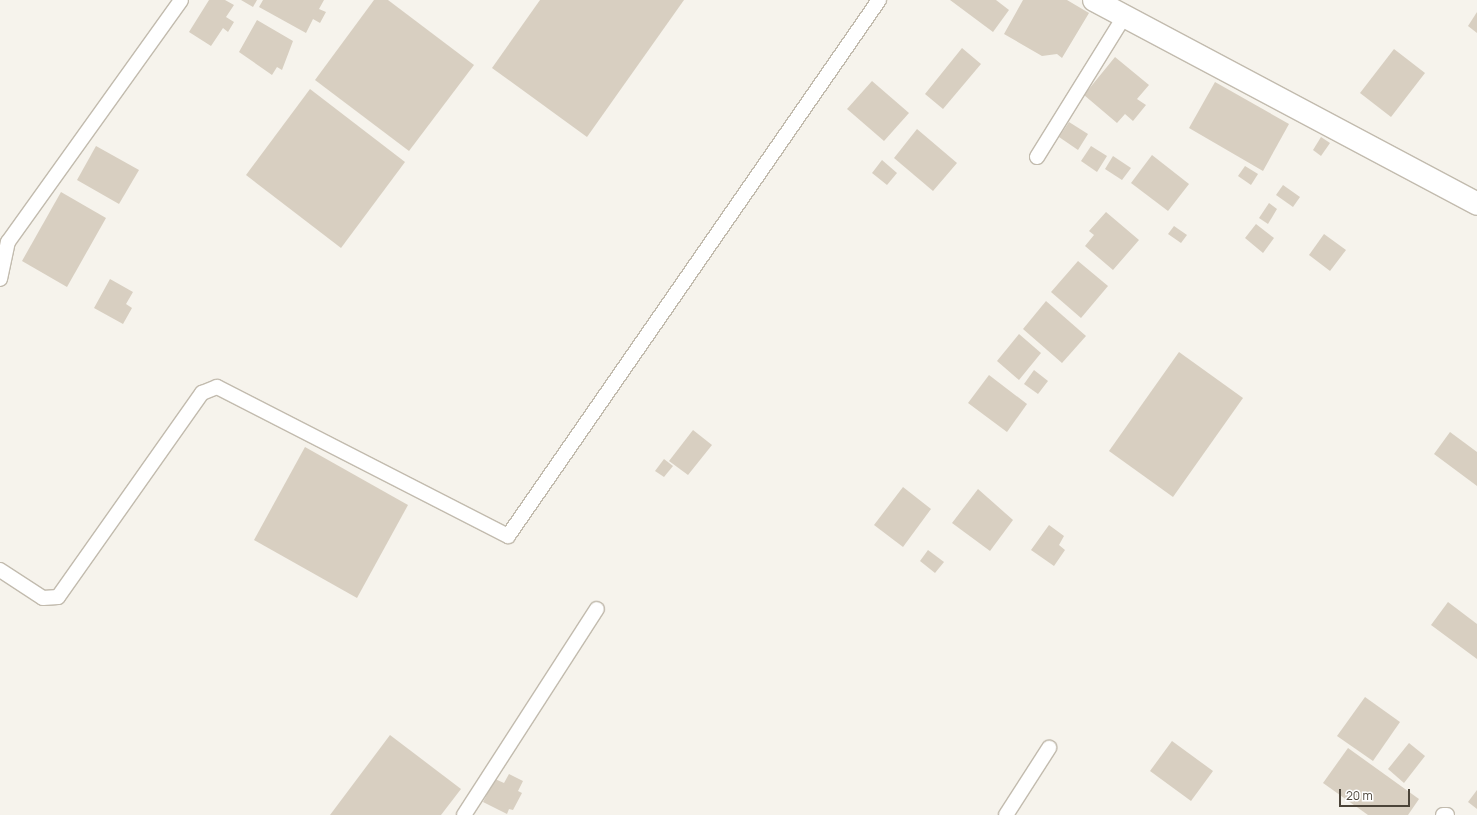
<!DOCTYPE html>
<style>
body{margin:0}
#map{position:relative;width:1477px;height:815px;overflow:hidden;background:#f6f3ec;font-family:Manrope,sans-serif}
div>[style]{position:absolute}
.building>*{inset:0;background:#d8cfc1}
.roads{filter:drop-shadow(1px 0 #c2bbae) drop-shadow(-1px 0 #c2bbae) drop-shadow(0 1px #c2bbae) drop-shadow(0 -1px #c2bbae)}
.lane>*{height:14px;margin:-7px;padding:0 7px;transform-origin:7px;border-radius:7px;background:#fff}
.street>*{height:22px;margin:-11px;padding:0 11px;transform-origin:11px;border-radius:11px;background:#fff}
span{translate:-50% -50%;white-space:nowrap;text-align:center;line-height:1.15;-webkit-text-stroke:3px #fff;paint-order:stroke}
.scale{position:absolute;left:1339px;top:789px;width:71px;height:18px;box-sizing:border-box;border:2px solid #4b4439;border-top:0;padding-left:5px;font-size:12px;line-height:14px;white-space:nowrap;color:#4b4439;-webkit-text-stroke:3px #fff;paint-order:stroke}
</style>
<div id="map">
<div class="building">
<div style="clip-path:polygon(209px 0,225px 0,234px 5px,226px 17px,234px 22px,228px 32px,223px 28px,211px 46px,189px 32px)"></div>
<div style="clip-path:polygon(241px 0,257px 0,253px 7px)"></div>
<div style="clip-path:polygon(263px 0,324px 0,319px 9px,326px 12px,320px 23px,313px 19px,306px 33px,259px 7px)"></div>
<div style="clip-path:polygon(374px 0,388px 0,474px 65px,409px 151px,315px 80px)"></div>
<div style="clip-path:polygon(540px 0,684px 0,587px 137px,492px 68px)"></div>
<div style="clip-path:polygon(950px 0,996px 0,1009px 10px,993px 32px)"></div>
<div style="clip-path:polygon(1023px 0,1067px 0,1089px 13px,1062px 58px,1057px 54px,1042px 56px,1004px 34px)"></div>
<div style="clip-path:polygon(1477px 12px,1477px 33px,1468px 26px)"></div>
<div style="clip-path:polygon(257px 20px,293px 41px,282px 70px,277px 67px,272px 75px,239px 52px)"></div>
<div style="clip-path:polygon(962px 48px,981px 64px,943px 109px,925px 94px)"></div>
<div style="clip-path:polygon(1394px 49px,1425px 73px,1391px 117px,1360px 93px)"></div>
<div style="clip-path:polygon(1115px 57px,1149px 85px,1137px 99px,1146px 105px,1133px 121px,1125px 114px,1117px 123px,1084px 95px)"></div>
<div style="clip-path:polygon(872px 81px,909px 113px,884px 141px,847px 109px)"></div>
<div style="clip-path:polygon(1215px 82px,1289px 124px,1263px 171px,1189px 128px)"></div>
<div style="clip-path:polygon(310px 89px,405px 162px,341px 248px,246px 175px)"></div>
<div style="clip-path:polygon(1069px 122px,1088px 134px,1078px 150px,1059px 137px)"></div>
<div style="clip-path:polygon(917px 129px,957px 163px,933px 191px,894px 158px)"></div>
<div style="clip-path:polygon(1321px 137px,1330px 143px,1321px 156px,1313px 150px)"></div>
<div style="clip-path:polygon(96px 146px,139px 170px,119px 204px,77px 180px)"></div>
<div style="clip-path:polygon(1091px 146px,1107px 156px,1097px 172px,1081px 161px)"></div>
<div style="clip-path:polygon(1152px 155px,1189px 184px,1168px 211px,1131px 183px)"></div>
<div style="clip-path:polygon(1113px 156px,1131px 168px,1122px 180px,1105px 169px)"></div>
<div style="clip-path:polygon(882px 160px,897px 173px,887px 185px,872px 173px)"></div>
<div style="clip-path:polygon(1245px 166px,1258px 174px,1251px 185px,1238px 176px)"></div>
<div style="clip-path:polygon(1283px 185px,1300px 197px,1293px 207px,1276px 195px)"></div>
<div style="clip-path:polygon(61px 192px,106px 218px,67px 287px,22px 261px)"></div>
<div style="clip-path:polygon(1269px 203px,1277px 209px,1268px 224px,1259px 218px)"></div>
<div style="clip-path:polygon(1106px 212px,1139px 240px,1113px 270px,1085px 246px,1094px 235px,1089px 231px)"></div>
<div style="clip-path:polygon(1256px 224px,1274px 238px,1263px 253px,1245px 238px)"></div>
<div style="clip-path:polygon(1174px 226px,1187px 235px,1181px 243px,1168px 234px)"></div>
<div style="clip-path:polygon(1324px 234px,1346px 250px,1330px 271px,1309px 255px)"></div>
<div style="clip-path:polygon(1078px 261px,1108px 286px,1081px 318px,1051px 292px)"></div>
<div style="clip-path:polygon(110px 279px,133px 292px,126px 304px,132px 308px,123px 324px,94px 308px)"></div>
<div style="clip-path:polygon(1046px 301px,1086px 336px,1062px 363px,1023px 329px)"></div>
<div style="clip-path:polygon(1019px 334px,1041px 353px,1019px 380px,997px 361px)"></div>
<div style="clip-path:polygon(1179px 352px,1243px 398px,1173px 497px,1109px 451px)"></div>
<div style="clip-path:polygon(1034px 370px,1048px 381px,1038px 394px,1024px 384px)"></div>
<div style="clip-path:polygon(989px 375px,1027px 404px,1007px 432px,968px 403px)"></div>
<div style="clip-path:polygon(693px 430px,712px 445px,688px 475px,669px 461px)"></div>
<div style="clip-path:polygon(1450px 432px,1477px 452px,1477px 486px,1434px 454px)"></div>
<div style="clip-path:polygon(305px 447px,408px 505px,357px 598px,254px 540px)"></div>
<div style="clip-path:polygon(664px 459px,673px 466px,664px 477px,655px 471px)"></div>
<div style="clip-path:polygon(903px 487px,931px 509px,903px 547px,874px 525px)"></div>
<div style="clip-path:polygon(978px 489px,1013px 520px,990px 551px,952px 523px)"></div>
<div style="clip-path:polygon(1049px 525px,1064px 536px,1059px 545px,1065px 550px,1054px 566px,1031px 550px)"></div>
<div style="clip-path:polygon(928px 550px,944px 562px,935px 573px,920px 561px)"></div>
<div style="clip-path:polygon(1448px 602px,1477px 624px,1477px 659px,1431px 625px)"></div>
<div style="clip-path:polygon(1365px 697px,1400px 722px,1373px 761px,1337px 736px)"></div>
<div style="clip-path:polygon(390px 735px,461px 789px,441px 815px,330px 815px)"></div>
<div style="clip-path:polygon(1172px 741px,1213px 771px,1191px 801px,1150px 771px)"></div>
<div style="clip-path:polygon(1409px 743px,1425px 756px,1404px 783px,1388px 769px)"></div>
<div style="clip-path:polygon(1348px 748px,1419px 799px,1408px 815px,1368px 815px,1323px 783px)"></div>
<div style="clip-path:polygon(509px 774px,523px 781px,518px 791px,522px 793px,513px 810px,509px 809px,507px 814px,483px 802px,495px 779px,504px 783px)"></div>
<div style="clip-path:polygon(1477px 790px,1477px 809px,1468px 802px)"></div>
</div>
<div class="roads">
<div class="lane">
<div style="left:1037px;top:157px;width:167px;rotate:-58.2deg"></div>
<div style="left:0;top:279px;width:38px;rotate:-78deg"></div>
<div style="left:8px;top:242px;width:297px;rotate:-54.4deg"></div>
<div style="left:0;top:570px;width:51px;rotate:33.1deg"></div>
<div style="left:43px;top:598px;width:15px;rotate:-4deg"></div>
<div style="left:58px;top:597px;width:250px;rotate:-54.8deg"></div>
<div style="left:202px;top:393px;width:16px;rotate:-22deg"></div>
<div style="left:217px;top:387px;width:327px;rotate:27.1deg"></div>
<div style="left:508px;top:536px;width:652px;rotate:-55.31deg"></div>
<div style="left:464px;top:815px;width:245px;rotate:-57.2deg"></div>
<div style="left:1006px;top:815px;width:80px;rotate:-57.3deg"></div>
<div style="left:1443px;top:815px;width:4px"></div>
</div>
<div class="street">
<div style="left:1094px;top:0;width:434px;rotate:28deg"></div>
</div>
</div>
<div class="scale">20 m</div>
</div>
